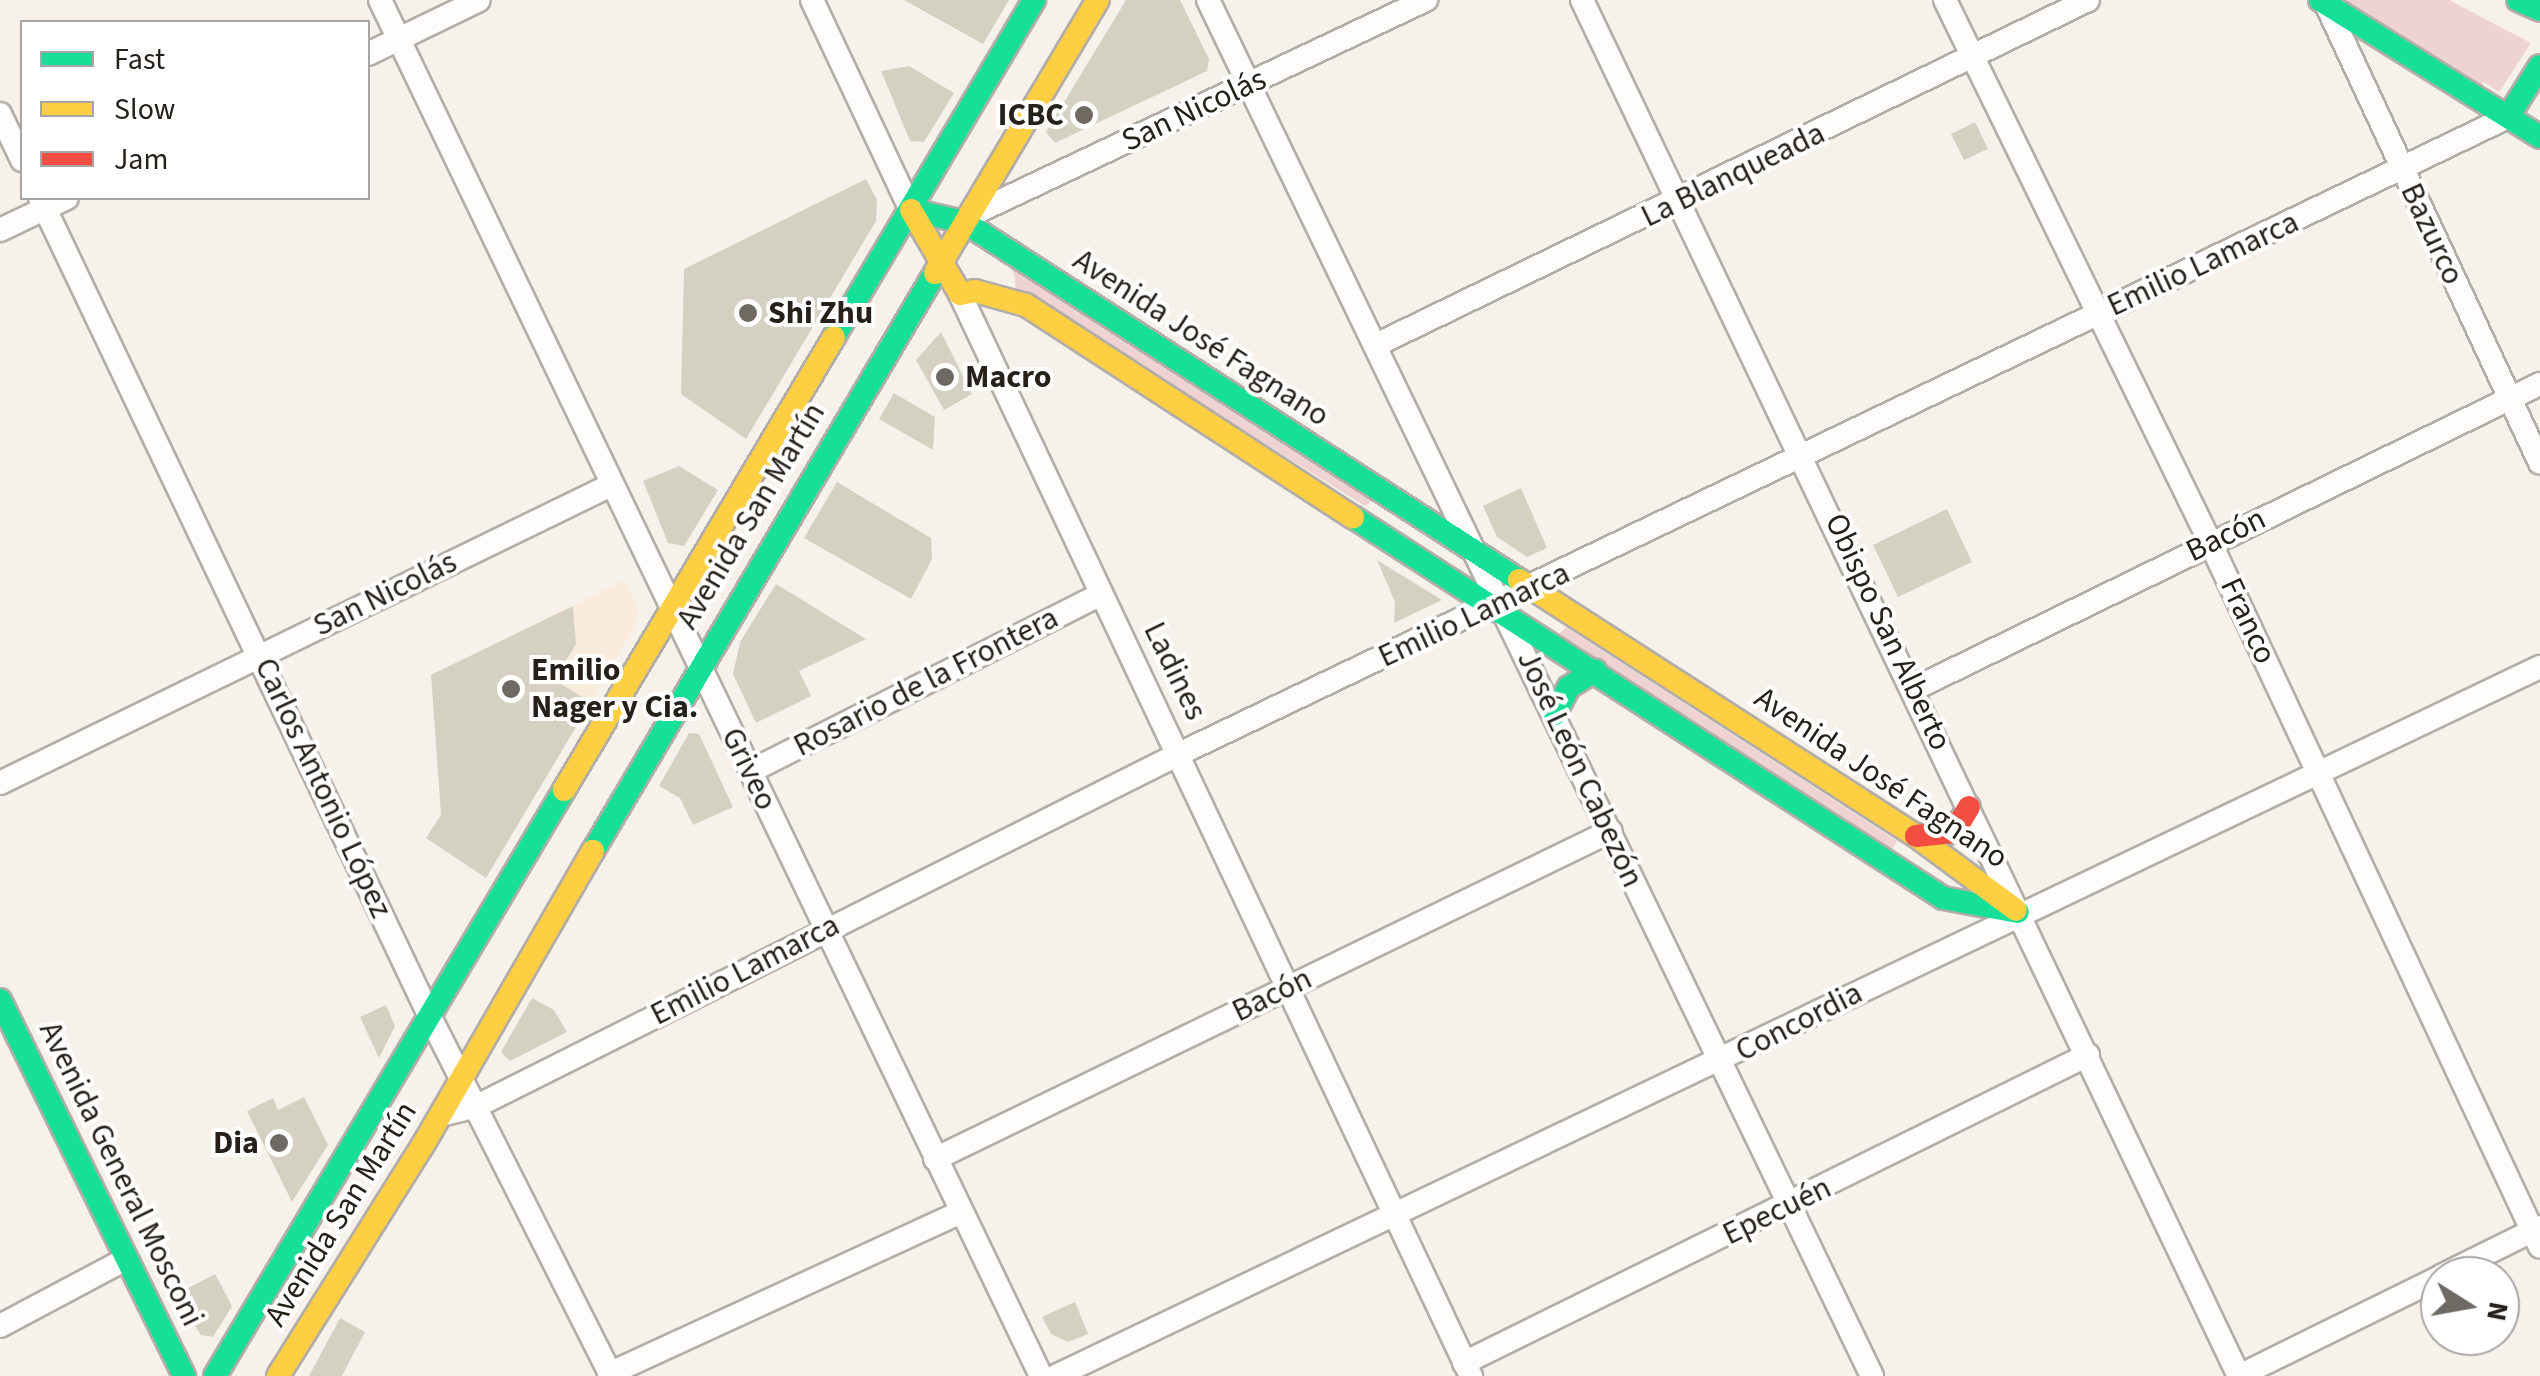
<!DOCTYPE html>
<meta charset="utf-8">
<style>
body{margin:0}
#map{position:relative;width:2540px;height:1376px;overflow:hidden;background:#f7f1eb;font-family:"Source Sans 3",sans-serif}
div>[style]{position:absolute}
.built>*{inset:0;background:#f9ecdd}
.green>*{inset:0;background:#efd3d4}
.building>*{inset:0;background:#d5d1c2}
.roads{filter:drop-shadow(2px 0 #b2ada7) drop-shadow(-2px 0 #b2ada7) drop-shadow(0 2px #b2ada7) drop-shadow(0 -2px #b2ada7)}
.street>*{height:22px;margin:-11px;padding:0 11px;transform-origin:11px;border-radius:11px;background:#fefdfc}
.fast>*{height:22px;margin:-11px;padding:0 11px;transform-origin:11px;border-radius:11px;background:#16e098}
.slow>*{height:22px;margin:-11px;padding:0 11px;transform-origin:11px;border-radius:11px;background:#ffcf43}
.jam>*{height:22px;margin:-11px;padding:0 11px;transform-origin:11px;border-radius:11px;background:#f24e42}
.dots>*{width:28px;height:28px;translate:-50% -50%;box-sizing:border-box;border:5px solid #fff;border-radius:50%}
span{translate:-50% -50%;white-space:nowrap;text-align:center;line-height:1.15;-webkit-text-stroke:8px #fff;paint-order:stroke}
.street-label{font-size:32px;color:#26201b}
.poi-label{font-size:32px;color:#26201b;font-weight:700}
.right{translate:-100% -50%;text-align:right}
.left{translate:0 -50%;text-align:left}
.legend{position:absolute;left:20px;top:20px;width:350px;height:180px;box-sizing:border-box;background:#fff;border:2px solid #a8a6a4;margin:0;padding:12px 18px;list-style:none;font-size:30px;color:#26201b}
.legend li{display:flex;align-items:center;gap:20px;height:50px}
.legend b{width:50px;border:2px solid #a8a6a4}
.north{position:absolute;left:2420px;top:1256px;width:100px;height:100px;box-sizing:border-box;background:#fff;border:2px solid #a8a6a4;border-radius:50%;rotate:101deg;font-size:28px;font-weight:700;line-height:40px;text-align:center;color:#26201b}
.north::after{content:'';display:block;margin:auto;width:35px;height:45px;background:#6f6964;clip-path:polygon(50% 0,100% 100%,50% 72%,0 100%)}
</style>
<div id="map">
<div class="built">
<div style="clip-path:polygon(625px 580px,638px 608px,636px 625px,591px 702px,494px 644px)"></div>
</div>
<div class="green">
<div style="clip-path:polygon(2340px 0,2449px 0,2531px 43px,2499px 92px,2484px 82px,2479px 88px)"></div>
<div style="clip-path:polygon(1013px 269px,1373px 500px,1365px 506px,1016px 289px)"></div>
<div style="clip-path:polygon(1566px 627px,1897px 841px,1892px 850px,1559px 634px)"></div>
</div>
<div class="building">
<div style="clip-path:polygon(904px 0,1009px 0,983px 44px)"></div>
<div style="clip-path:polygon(1126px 0,1180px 0,1209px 59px,1207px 71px,1055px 143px,1046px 132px)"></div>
<div style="clip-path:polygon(909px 66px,954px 93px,924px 142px,910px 141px,881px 71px)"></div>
<div style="clip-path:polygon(1975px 122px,1988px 149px,1964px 160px,1951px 134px)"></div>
<div style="clip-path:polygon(866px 179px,877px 200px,876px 221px,746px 439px,681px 394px,684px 269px)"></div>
<div style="clip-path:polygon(941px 332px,972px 394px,944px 410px,916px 360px)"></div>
<div style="clip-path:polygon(894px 393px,935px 417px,933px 450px,879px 419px)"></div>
<div style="clip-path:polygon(679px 466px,718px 490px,684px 546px,668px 543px,643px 481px)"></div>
<div style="clip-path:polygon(837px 482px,931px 538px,932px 559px,911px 599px,804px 538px)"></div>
<div style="clip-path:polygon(1521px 488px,1547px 548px,1527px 557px,1497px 537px,1483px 506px)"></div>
<div style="clip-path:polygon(1947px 509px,1972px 562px,1898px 597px,1873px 545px)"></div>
<div style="clip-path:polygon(1377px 560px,1442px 600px,1394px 623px,1395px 602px)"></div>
<div style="clip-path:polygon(776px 584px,866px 639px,799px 671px,811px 696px,756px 723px,733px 674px,740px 642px)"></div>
<div style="clip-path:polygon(573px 606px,576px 644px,554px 680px,591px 702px,486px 878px,426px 838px,441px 815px,431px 675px)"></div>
<div style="clip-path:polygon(689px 733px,699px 734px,733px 807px,693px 825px,680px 798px,659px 786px)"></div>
<div style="clip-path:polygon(532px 998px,554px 1010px,567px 1032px,510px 1061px,501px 1052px)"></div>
<div style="clip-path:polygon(386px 1005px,395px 1026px,379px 1058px,360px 1017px)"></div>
<div style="clip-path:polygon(304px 1097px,328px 1145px,292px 1202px,247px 1111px,273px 1098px,278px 1110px)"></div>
<div style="clip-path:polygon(215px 1274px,232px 1306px,213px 1337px,201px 1335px,175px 1295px)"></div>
<div style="clip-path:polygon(1075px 1302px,1088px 1334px,1068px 1342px,1051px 1334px,1042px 1317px)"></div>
<div style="clip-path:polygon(340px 1318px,365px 1332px,342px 1376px,309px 1376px)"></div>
</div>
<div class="roads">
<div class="street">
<div style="left:380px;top:0;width:1527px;rotate:64.34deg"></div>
<div style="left:812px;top:0;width:232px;rotate:64.8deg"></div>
<div style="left:1208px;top:0;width:1528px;rotate:64.24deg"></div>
<div style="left:1582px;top:0;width:1525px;rotate:64.48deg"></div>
<div style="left:1945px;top:0;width:603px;rotate:63.94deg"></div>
<div style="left:2210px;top:542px;width:778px;rotate:64.92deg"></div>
<div style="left:2326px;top:4px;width:506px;rotate:65deg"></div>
<div style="left:368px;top:54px;width:123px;rotate:-25.9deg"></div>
<div style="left:0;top:114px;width:51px;rotate:64.4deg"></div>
<div style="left:40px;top:198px;width:909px;rotate:64.53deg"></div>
<div style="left:431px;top:1019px;width:400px;rotate:63.2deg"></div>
<div style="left:977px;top:212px;width:497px;rotate:-25.3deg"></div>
<div style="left:0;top:230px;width:74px;rotate:-25.5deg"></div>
<div style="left:960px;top:294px;width:1197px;rotate:64.72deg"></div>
<div style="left:1376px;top:345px;width:791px;rotate:-25.85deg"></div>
<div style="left:1914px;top:689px;width:696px;rotate:-25.98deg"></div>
<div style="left:751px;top:771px;width:392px;rotate:-26.8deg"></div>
<div style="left:0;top:783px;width:678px;rotate:-26deg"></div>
<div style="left:441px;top:1115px;width:37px;rotate:-14deg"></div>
<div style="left:477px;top:1106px;width:785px;rotate:-26.63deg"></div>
<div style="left:1179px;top:754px;width:1474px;rotate:-25.61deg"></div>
<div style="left:935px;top:1159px;width:751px;rotate:-25.88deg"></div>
<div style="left:2441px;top:1276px;width:110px;rotate:-26.3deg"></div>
<div style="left:0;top:1326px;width:143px;rotate:-28deg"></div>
<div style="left:1464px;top:1363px;width:696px;rotate:-26.27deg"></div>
<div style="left:609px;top:1374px;width:385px;rotate:-24.7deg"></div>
<div style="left:1056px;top:1376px;width:1645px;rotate:-25.54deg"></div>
<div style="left:2239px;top:1376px;width:224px;rotate:-26.2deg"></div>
</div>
<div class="fast">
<div style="left:2320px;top:0;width:259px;rotate:31.9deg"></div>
<div style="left:2518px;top:0;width:24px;rotate:24deg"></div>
<div style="left:2508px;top:117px;width:60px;rotate:-57.9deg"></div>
<div style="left:911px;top:210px;width:54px;rotate:12.8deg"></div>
<div style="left:964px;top:222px;width:660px;rotate:32.82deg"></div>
<div style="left:834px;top:337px;width:392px;rotate:-59.3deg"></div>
<div style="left:1353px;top:517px;width:702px;rotate:32.85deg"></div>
<div style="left:1943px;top:898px;width:76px;rotate:10.6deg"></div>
<div style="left:1555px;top:714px;width:30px;rotate:-63deg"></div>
<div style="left:1569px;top:687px;width:31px;rotate:-32deg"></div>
<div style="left:593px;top:851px;width:672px;rotate:-59.39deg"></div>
<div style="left:0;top:1000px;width:419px;rotate:63.9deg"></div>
<div style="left:215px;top:1376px;width:682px;rotate:-59.22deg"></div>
</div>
<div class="slow">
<div style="left:911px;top:210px;width:97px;rotate:59.7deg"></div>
<div style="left:960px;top:294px;width:15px;rotate:-11deg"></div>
<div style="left:975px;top:291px;width:53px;rotate:15.4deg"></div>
<div style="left:1026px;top:305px;width:390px;rotate:33deg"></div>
<div style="left:935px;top:273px;width:318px;rotate:-59.2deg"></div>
<div style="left:1519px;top:580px;width:472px;rotate:32.8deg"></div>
<div style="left:1916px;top:836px;width:124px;rotate:36.5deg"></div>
<div style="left:564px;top:790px;width:527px;rotate:-59.2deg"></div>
<div style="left:278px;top:1376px;width:279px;rotate:-57.9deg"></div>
<div style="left:426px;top:1140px;width:334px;rotate:-60deg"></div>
</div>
<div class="jam">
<div style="left:1916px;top:836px;width:38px;rotate:-6deg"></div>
<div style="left:1954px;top:832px;width:29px;rotate:-59deg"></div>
</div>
</div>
<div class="dots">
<div style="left:1084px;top:115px;background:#6f6964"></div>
<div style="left:748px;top:313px;background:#6f6964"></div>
<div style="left:945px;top:377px;background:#6f6964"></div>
<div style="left:511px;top:689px;background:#6f6964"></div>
<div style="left:279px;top:1143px;background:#6f6964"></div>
</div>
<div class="street-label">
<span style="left:1194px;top:110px;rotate:-25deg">San Nicolás</span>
<span style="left:1733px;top:175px;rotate:-26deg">La Blanqueada</span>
<span style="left:2432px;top:234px;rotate:65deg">Bazurco</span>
<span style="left:2203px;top:264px;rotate:-25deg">Emilio Lamarca</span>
<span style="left:1201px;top:338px;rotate:33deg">Avenida José Fagnano</span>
<span style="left:751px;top:516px;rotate:-59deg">Avenida San Martín</span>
<span style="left:2226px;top:535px;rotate:-26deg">Bacón</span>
<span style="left:385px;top:594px;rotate:-26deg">San Nicolás</span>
<span style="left:1474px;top:615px;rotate:-25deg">Emilio Lamarca</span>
<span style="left:2248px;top:621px;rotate:65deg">Franco</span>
<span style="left:1888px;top:632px;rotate:65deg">Obispo San Alberto</span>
<span style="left:1175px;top:671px;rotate:64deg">Ladines</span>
<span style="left:926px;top:682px;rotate:-27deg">Rosario de la Frontera</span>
<span style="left:749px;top:769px;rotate:64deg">Griveo</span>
<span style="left:1580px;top:769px;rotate:65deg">José León Cabezón</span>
<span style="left:1881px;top:778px;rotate:34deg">Avenida José Fagnano</span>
<span style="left:323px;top:788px;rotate:65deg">Carlos Antonio López</span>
<span style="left:745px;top:970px;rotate:-27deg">Emilio Lamarca</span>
<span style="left:1272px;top:995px;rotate:-26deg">Bacón</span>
<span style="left:1799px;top:1022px;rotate:-27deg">Concordia</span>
<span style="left:121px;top:1174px;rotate:64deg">Avenida General Mosconi</span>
<span style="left:1777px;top:1211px;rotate:-26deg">Epecuén</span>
<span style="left:341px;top:1214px;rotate:-58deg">Avenida San Martín</span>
</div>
<div class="poi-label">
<span class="right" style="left:1064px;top:115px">ICBC</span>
<span class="left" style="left:768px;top:313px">Shi Zhu</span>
<span class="left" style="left:965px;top:377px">Macro</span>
<span class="left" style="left:531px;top:689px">Emilio<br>Nager y Cia.</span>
<span class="right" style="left:259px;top:1143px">Dia</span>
</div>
<ul class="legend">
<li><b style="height:12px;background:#16e098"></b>Fast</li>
<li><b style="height:12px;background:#ffcf43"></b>Slow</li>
<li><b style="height:12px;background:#f24e42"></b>Jam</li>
</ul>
<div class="north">N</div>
</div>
